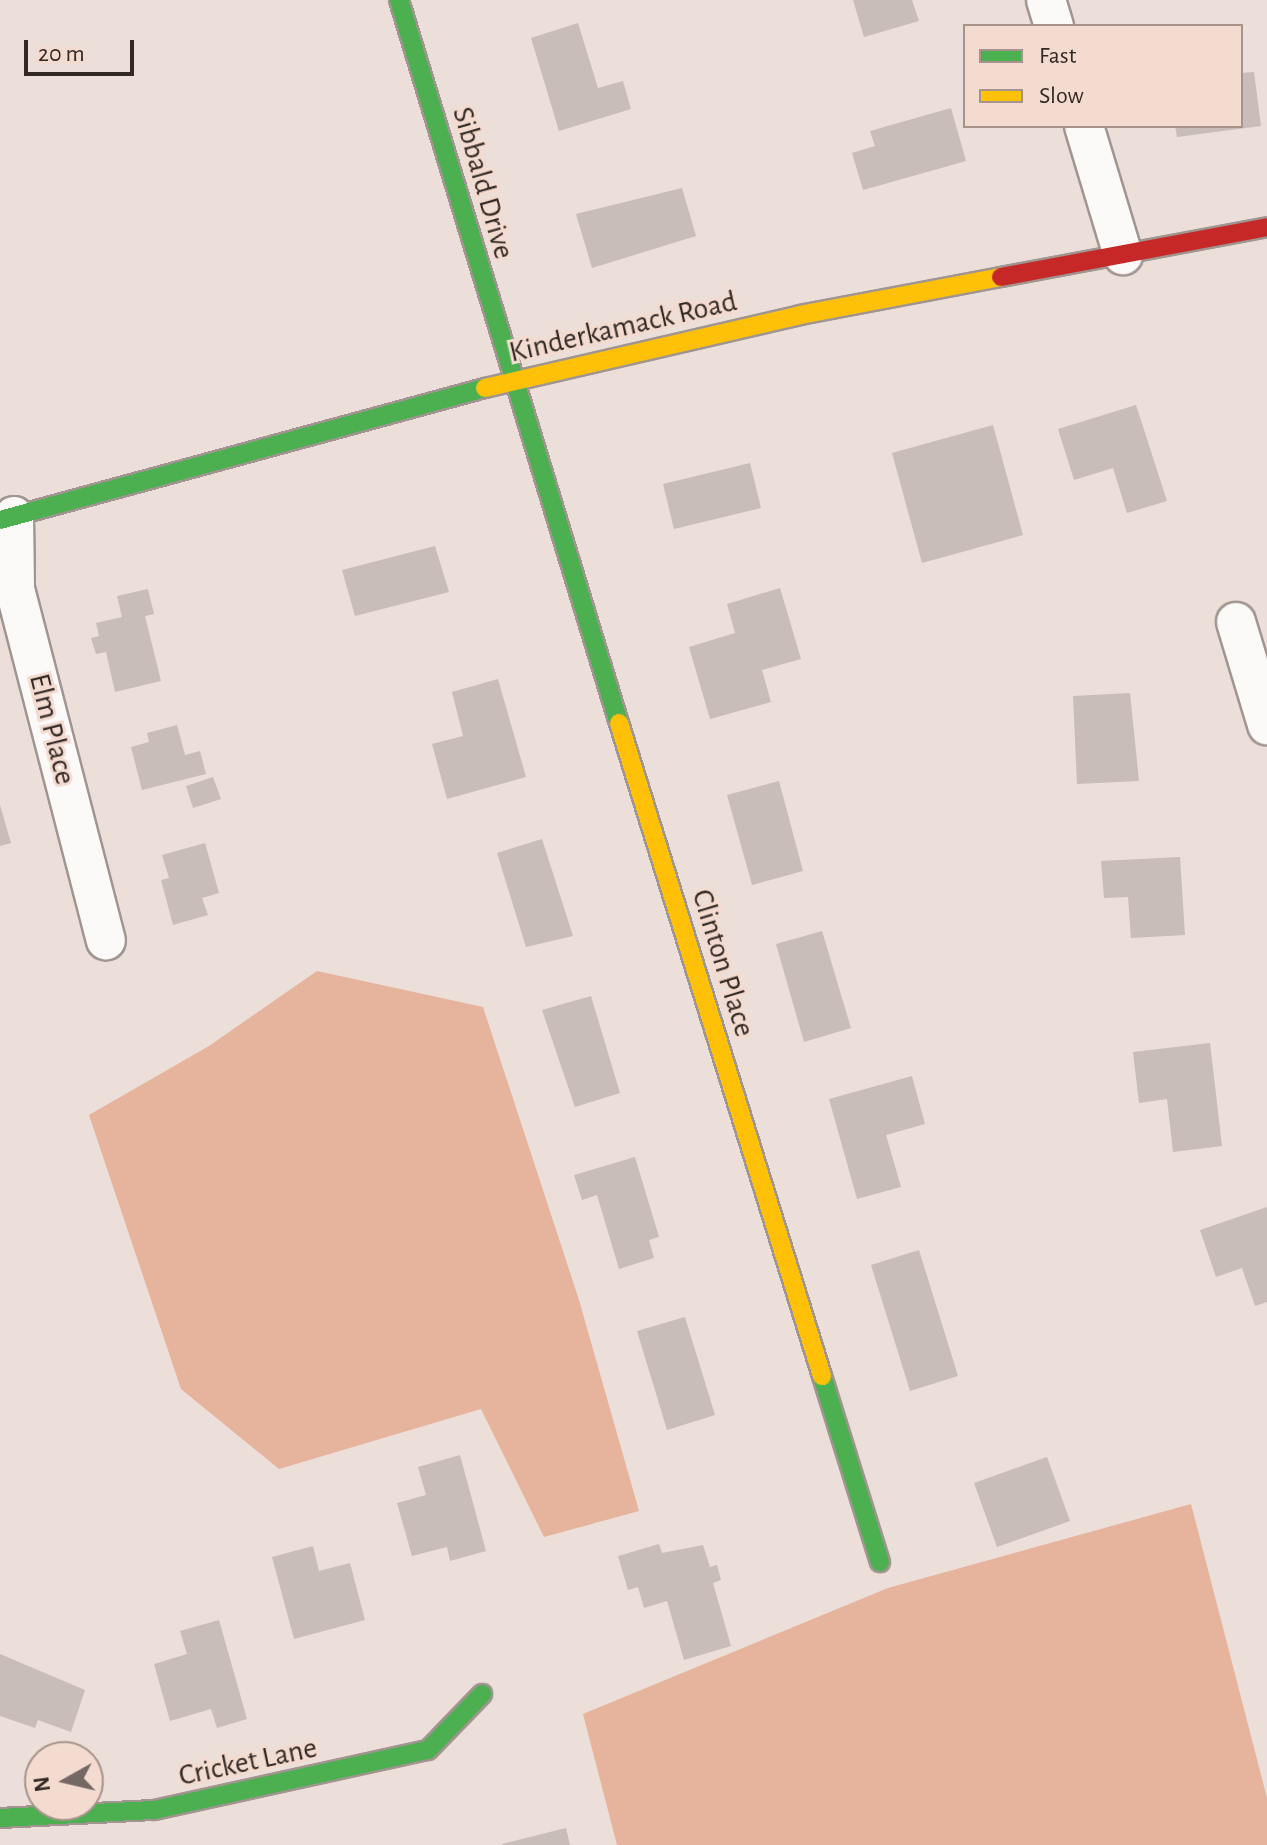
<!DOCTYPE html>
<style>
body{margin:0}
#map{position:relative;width:1267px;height:1845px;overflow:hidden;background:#ecded8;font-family:"Alegreya Sans",sans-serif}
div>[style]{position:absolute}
.forest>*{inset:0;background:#e6b39c}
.building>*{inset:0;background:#c8bdb9}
.roads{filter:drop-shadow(2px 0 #a09590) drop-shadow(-2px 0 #a09590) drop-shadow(0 2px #a09590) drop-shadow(0 -2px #a09590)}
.street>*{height:38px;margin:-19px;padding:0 19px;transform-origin:19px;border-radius:19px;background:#fcfaf9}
.fast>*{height:18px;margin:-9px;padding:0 9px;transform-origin:9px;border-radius:9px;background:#4caf50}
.slow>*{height:18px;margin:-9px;padding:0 9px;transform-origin:9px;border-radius:9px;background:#ffc107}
.jam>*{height:18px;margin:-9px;padding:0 9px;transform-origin:9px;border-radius:9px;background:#c62828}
span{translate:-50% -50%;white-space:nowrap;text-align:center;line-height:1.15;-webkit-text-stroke:6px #f4dbd0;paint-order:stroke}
.street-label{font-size:30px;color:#322925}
.legend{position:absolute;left:963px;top:24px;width:280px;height:104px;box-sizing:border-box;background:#f4dbd0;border:2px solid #a6948c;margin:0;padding:10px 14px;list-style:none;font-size:24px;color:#322925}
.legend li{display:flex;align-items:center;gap:16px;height:40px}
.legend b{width:40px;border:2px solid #a6948c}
.north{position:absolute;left:24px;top:1741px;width:80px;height:80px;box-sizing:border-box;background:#f4dbd0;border:2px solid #a6948c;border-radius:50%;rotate:262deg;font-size:22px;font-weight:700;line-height:32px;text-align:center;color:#322925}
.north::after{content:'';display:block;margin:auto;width:28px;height:36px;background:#736864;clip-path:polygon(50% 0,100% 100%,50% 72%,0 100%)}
.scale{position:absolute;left:24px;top:40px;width:110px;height:36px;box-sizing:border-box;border:4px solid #322925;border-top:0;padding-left:10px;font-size:24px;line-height:28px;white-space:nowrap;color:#322925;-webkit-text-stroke:6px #f4dbd0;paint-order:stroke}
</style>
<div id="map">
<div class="forest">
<div style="clip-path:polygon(317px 971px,483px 1007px,579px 1300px,639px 1511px,544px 1537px,481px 1409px,279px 1469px,181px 1389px,89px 1115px,209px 1046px)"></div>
<div style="clip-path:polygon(1191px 1504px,1267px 1798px,1267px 1845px,617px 1845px,583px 1714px,888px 1588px)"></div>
</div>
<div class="building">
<div style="clip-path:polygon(853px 0,912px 0,919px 21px,864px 37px)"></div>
<div style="clip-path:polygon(578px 23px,598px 88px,623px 81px,631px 109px,559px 131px,531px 38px)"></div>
<div style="clip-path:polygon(1254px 72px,1261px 126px,1177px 137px,1175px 126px,1241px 126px,1241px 73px)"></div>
<div style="clip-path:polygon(951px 108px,966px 161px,863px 190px,852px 153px,875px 146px,870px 131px)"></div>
<div style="clip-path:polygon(682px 188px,696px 236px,592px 268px,576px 214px)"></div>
<div style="clip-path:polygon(1136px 405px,1167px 501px,1127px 513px,1113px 468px,1074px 480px,1058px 429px)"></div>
<div style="clip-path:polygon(993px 425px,1023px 535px,922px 563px,892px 453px)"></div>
<div style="clip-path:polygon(750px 463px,761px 508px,674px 529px,663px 484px)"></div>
<div style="clip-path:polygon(435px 546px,449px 592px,355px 616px,342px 570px)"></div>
<div style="clip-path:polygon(780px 588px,801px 659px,762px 670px,771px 702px,710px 719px,689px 647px,735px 633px,727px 604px)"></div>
<div style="clip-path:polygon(148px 589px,154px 614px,145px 616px,161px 681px,115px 692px,106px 652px,96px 654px,91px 638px,99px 636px,96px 623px,122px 617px,117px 596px)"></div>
<div style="clip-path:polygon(498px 679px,526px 777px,447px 799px,432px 744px,463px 736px,452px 692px)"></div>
<div style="clip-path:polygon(1130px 693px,1139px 781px,1077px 784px,1073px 696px)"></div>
<div style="clip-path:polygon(177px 725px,185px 755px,200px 751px,206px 774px,142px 790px,131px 747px,149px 742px,147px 733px)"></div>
<div style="clip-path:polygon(213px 777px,221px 799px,193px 808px,186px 786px)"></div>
<div style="clip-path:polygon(779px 781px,803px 871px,752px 885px,727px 795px)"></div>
<div style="clip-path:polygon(0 805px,11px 843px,0 846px)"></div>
<div style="clip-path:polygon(542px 839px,573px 936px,526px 947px,497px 853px)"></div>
<div style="clip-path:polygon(205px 843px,219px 893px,202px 898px,208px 915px,173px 925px,161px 880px,169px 878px,162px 855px)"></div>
<div style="clip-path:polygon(1180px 857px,1185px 935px,1131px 938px,1128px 897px,1104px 898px,1101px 861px)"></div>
<div style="clip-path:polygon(822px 931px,851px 1028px,804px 1042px,776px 944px)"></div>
<div style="clip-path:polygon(591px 996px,620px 1093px,575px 1107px,542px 1010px)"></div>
<div style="clip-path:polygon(1210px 1043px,1222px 1146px,1173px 1152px,1167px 1099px,1139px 1103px,1133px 1052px)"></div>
<div style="clip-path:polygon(912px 1076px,925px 1124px,886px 1135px,901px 1187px,857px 1199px,829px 1099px)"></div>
<div style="clip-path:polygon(635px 1157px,659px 1237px,649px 1240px,654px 1258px,619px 1269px,597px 1195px,582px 1200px,574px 1175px)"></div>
<div style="clip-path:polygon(1267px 1207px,1267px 1302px,1255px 1306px,1242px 1268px,1216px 1277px,1200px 1230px)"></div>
<div style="clip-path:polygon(919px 1250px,958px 1376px,910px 1391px,871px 1265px)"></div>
<div style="clip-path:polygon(685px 1317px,715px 1415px,667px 1430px,637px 1331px)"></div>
<div style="clip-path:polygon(460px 1455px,486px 1551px,450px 1561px,447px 1547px,412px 1556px,397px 1503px,426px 1495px,418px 1467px)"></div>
<div style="clip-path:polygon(1047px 1457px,1070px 1521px,997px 1547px,974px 1483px)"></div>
<div style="clip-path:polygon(659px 1544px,662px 1553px,703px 1545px,710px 1567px,717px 1565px,721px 1580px,713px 1583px,731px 1646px,684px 1660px,667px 1601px,644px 1608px,638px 1587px,628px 1590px,618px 1556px)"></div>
<div style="clip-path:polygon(313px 1546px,319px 1571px,350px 1563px,365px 1620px,294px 1639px,272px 1557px)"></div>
<div style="clip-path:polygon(219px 1620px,247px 1719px,217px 1728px,211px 1709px,170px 1721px,154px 1664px,187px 1654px,180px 1631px)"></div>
<div style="clip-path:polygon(0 1654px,85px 1690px,71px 1732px,38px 1720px,35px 1728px,0 1716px)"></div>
<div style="clip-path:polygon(566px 1828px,570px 1845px,503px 1845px,502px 1844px)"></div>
</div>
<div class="roads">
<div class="street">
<div style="left:1046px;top:0;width:27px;rotate:73deg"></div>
<div style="left:1084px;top:126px;width:135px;rotate:73.2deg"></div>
<div style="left:14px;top:516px;width:73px;rotate:89.2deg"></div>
<div style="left:15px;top:589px;width:363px;rotate:75.5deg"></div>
<div style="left:1236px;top:622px;width:108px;rotate:73.2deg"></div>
</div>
<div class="fast">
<div style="left:399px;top:0;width:756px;rotate:73.08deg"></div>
<div style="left:0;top:520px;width:503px;rotate:-15.23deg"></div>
<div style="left:822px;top:1376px;width:195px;rotate:72.7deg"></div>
<div style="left:0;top:1818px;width:154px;rotate:-3deg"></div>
<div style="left:154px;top:1810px;width:280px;rotate:-12.4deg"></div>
<div style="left:428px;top:1750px;width:78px;rotate:-46deg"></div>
</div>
<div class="slow">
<div style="left:485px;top:388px;width:323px;rotate:-13deg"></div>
<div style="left:800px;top:315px;width:205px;rotate:-10.7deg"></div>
<div style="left:619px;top:723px;width:684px;rotate:72.73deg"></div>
</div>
<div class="jam">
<div style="left:1001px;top:277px;width:271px;rotate:-10.6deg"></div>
</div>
</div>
<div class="street-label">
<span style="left:483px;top:183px;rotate:74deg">Sibbald Drive</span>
<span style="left:623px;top:327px;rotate:-13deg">Kinderkamack Road</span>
<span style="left:52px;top:729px;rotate:76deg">Elm Place</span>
<span style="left:723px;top:963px;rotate:73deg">Clinton Place</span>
<span style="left:248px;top:1762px;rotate:-12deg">Cricket Lane</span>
</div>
<ul class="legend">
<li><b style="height:10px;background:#4caf50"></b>Fast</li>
<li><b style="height:10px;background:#ffc107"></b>Slow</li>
</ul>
<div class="north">N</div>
<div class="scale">20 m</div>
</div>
